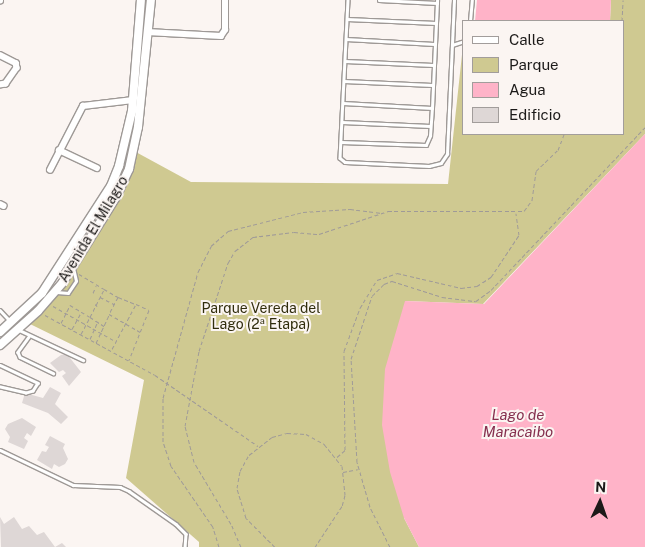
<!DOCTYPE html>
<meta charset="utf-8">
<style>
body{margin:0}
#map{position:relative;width:645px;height:547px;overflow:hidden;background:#fbf5f2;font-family:"Public Sans",sans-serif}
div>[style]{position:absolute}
.green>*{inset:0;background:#cfc991}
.water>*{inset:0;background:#ffb3c8}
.building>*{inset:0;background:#ded7d6}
.path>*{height:1px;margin-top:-0.5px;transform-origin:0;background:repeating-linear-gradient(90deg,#9f9a98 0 4px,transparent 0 6.5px)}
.roads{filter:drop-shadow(1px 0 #9e9996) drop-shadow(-1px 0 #9e9996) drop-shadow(0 1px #9e9996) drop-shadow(0 -1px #9e9996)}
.service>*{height:2.5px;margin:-1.25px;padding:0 1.25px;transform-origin:1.25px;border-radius:1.25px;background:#fff}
.minor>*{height:5.5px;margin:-2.75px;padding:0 2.75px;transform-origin:2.75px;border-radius:2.75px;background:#fff}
.secondary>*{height:8px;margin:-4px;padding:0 4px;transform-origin:4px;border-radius:4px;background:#fff}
span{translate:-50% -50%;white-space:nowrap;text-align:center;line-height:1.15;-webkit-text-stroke:4px #fbf5f2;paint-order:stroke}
.street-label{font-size:14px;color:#1c1a19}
.park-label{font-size:14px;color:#312d0d}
.water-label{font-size:15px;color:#86304f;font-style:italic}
.legend{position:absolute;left:462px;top:20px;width:162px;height:115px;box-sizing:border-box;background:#fbf5f2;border:1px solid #a29d9b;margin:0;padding:6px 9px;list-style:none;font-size:15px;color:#1c1a19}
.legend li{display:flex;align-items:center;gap:10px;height:25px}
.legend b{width:25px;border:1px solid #a29d9b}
.north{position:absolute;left:575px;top:477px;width:50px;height:50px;-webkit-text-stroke:4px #fbf5f2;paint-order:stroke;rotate:3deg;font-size:14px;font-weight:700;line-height:20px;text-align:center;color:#1c1a19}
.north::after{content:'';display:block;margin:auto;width:18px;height:22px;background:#1c1a19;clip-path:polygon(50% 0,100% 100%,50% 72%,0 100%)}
</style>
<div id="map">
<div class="green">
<div style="clip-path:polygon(611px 0,645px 0,645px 134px,483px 304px,405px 301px,404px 518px,419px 547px,199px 547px,199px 542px,126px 478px,144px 380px,30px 324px,66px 283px,116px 197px,134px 151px,191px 182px,448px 184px,464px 36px,464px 134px,624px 134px,624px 21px,610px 21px)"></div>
</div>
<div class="water">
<div style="clip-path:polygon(477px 0,611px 0,610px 21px,475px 21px)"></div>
<div style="clip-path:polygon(645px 134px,645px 547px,419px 547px,404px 518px,390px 472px,382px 425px,385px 369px,405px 301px,484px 304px)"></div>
</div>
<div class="building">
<div style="clip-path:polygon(67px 354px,81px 372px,69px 386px,62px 376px,66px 373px,63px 370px,59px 372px,50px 363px,61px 355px)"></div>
<div style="clip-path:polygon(50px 387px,61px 393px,55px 404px,68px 417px,61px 424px,48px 413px,22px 403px,25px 393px,43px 398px)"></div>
<div style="clip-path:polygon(22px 418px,36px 427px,31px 436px,27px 433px,24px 438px,28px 441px,24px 449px,8px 442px,10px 437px,5px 429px,8px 424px)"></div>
<div style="clip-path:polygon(50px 436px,65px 444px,63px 448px,68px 459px,65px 464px,59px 467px,54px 464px,52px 469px,37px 460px,42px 451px,46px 452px,49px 447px,45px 445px)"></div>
<div style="clip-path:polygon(0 517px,4px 524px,14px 517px,22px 529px,29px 526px,37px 535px,44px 532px,55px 547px,62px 543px,66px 547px,1px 547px)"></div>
</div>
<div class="path">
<div style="left:622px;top:21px;width:21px;rotate:-87deg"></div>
<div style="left:79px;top:274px;width:29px;rotate:31deg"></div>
<div style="left:93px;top:293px;width:8px;rotate:-67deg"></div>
<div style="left:100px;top:297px;width:16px;rotate:27deg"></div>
<div style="left:118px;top:297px;width:18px;rotate:22deg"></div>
<div style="left:95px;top:304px;width:3px;rotate:45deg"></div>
<div style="left:53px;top:306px;width:71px;rotate:29.4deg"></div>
<div style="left:45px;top:315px;width:125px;rotate:28.6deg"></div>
<div style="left:155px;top:375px;width:125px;rotate:34.6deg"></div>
<div style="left:61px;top:323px;width:20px;rotate:-63deg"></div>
<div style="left:70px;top:305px;width:23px;rotate:31deg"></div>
<div style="left:90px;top:317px;width:31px;rotate:-63deg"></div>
<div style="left:104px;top:289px;width:16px;rotate:30deg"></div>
<div style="left:118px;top:297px;width:19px;rotate:118deg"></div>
<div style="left:109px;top:314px;width:36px;rotate:30deg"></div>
<div style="left:72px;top:329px;width:18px;rotate:-61deg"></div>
<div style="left:81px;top:334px;width:19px;rotate:-62deg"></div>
<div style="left:90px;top:317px;width:17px;rotate:33deg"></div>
<div style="left:90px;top:339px;width:17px;rotate:-66deg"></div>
<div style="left:96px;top:343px;width:31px;rotate:-65deg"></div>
<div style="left:112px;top:349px;width:51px;rotate:-61.9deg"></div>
<div style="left:136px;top:304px;width:14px;rotate:25deg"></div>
<div style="left:149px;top:310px;width:54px;rotate:111.8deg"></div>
<div style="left:337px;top:457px;width:11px;rotate:-41deg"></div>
<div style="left:345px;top:450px;width:99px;rotate:-90.6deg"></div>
<div style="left:344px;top:351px;width:46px;rotate:-69.6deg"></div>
<div style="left:360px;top:308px;width:33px;rotate:-59deg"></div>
<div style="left:377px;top:280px;width:21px;rotate:-19deg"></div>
<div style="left:397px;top:273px;width:66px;rotate:13.2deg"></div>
<div style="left:461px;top:288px;width:16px;rotate:-7deg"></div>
<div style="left:477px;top:286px;width:17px;rotate:-33deg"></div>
<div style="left:491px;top:277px;width:50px;rotate:-56.3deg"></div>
<div style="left:519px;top:235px;width:22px;rotate:-98deg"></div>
<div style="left:343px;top:472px;width:15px;rotate:-11deg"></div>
<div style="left:219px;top:547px;width:21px;rotate:-107deg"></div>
<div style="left:213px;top:527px;width:74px;rotate:-124.5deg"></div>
<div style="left:171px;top:466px;width:25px;rotate:-108deg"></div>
<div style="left:163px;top:442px;width:44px;rotate:-90deg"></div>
<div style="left:163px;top:398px;width:131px;rotate:-74.5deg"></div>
<div style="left:198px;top:272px;width:29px;rotate:-63deg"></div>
<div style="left:211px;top:246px;width:23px;rotate:-41deg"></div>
<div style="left:228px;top:231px;width:77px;rotate:-14.2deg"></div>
<div style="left:303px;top:212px;width:47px;rotate:-3.7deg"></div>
<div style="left:350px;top:209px;width:32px;rotate:7deg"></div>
<div style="left:241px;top:547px;width:25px;rotate:-113deg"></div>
<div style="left:231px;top:524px;width:72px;rotate:-120.8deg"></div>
<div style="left:194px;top:462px;width:37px;rotate:-104deg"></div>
<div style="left:185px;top:426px;width:76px;rotate:-79.4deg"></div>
<div style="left:199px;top:351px;width:93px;rotate:-71.8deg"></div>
<div style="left:228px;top:263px;width:14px;rotate:-60deg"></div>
<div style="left:235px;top:251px;width:23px;rotate:-38deg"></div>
<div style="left:253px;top:237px;width:41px;rotate:-7deg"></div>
<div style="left:294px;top:232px;width:25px;rotate:5deg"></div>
<div style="left:319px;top:234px;width:73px;rotate:-18.4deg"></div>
<div style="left:388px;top:211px;width:136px"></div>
<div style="left:524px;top:211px;width:14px;rotate:-54deg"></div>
<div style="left:532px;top:200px;width:29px;rotate:-82deg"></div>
<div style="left:536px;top:171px;width:30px;rotate:-44deg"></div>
<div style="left:558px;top:150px;width:17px;rotate:-69deg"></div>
<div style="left:275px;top:547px;width:41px;rotate:-135deg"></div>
<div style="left:246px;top:518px;width:31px;rotate:-107deg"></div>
<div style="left:237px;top:488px;width:17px;rotate:-80deg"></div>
<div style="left:240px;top:471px;width:18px;rotate:-61deg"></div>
<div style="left:249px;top:455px;width:29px;rotate:-38deg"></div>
<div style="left:272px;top:437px;width:16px;rotate:-15deg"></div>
<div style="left:287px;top:433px;width:19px;rotate:3deg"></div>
<div style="left:306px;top:434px;width:21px;rotate:29deg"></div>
<div style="left:324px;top:444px;width:28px;rotate:51deg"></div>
<div style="left:342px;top:466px;width:29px;rotate:84deg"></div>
<div style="left:345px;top:495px;width:11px;rotate:105deg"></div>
<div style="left:342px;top:506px;width:49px;rotate:123.4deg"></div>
<div style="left:390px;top:547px;width:45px;rotate:-116.6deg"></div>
<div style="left:370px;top:507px;width:47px;rotate:-106.1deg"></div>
<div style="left:357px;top:462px;width:103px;rotate:-93.3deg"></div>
<div style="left:351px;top:359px;width:66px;rotate:-71.6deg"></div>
<div style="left:372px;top:296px;width:17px;rotate:-45deg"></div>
<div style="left:384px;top:284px;width:9px;rotate:-21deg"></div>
<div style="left:392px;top:281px;width:52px;rotate:17.7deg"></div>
<div style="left:442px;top:297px;width:34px;rotate:7deg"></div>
<div style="left:476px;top:301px;width:19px;rotate:-36deg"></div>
<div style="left:491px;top:290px;width:224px;rotate:-46.6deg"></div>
</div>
<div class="roads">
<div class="service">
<div style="left:348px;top:0;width:158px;rotate:92.9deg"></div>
<div style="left:340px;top:158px;width:6px;rotate:39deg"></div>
<div style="left:345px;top:162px;width:84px;rotate:2.7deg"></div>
<div style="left:429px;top:166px;width:12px;rotate:-14deg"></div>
<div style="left:441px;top:163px;width:11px;rotate:-56deg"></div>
<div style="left:447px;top:154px;width:154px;rotate:-87.4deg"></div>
<div style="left:379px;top:0;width:58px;rotate:3deg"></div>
<div style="left:347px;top:19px;width:89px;rotate:2.6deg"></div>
<div style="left:470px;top:21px;width:21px;rotate:-85deg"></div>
<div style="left:346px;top:39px;width:88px;rotate:3.3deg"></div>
<div style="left:452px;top:45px;width:13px;rotate:-18deg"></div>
<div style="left:345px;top:61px;width:88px;rotate:2.6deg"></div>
<div style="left:344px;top:81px;width:88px;rotate:2.6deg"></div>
<div style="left:343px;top:103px;width:89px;rotate:3.2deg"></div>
<div style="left:342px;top:122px;width:88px;rotate:2.6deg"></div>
<div style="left:341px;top:142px;width:85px;rotate:2deg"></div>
<div style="left:426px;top:145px;width:10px;rotate:-66deg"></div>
<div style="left:430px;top:136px;width:28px;rotate:-86deg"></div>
<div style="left:432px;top:108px;width:108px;rotate:-87.3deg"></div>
<div style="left:57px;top:292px;width:11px;rotate:5deg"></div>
<div style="left:68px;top:293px;width:14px;rotate:-56deg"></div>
<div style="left:76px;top:281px;width:13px;rotate:-103deg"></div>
<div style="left:0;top:310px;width:16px;rotate:47deg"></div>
<div style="left:19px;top:330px;width:71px;rotate:25.1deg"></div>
<div style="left:29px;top:337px;width:19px;rotate:126deg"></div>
<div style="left:18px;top:352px;width:5px;rotate:68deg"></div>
<div style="left:20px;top:357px;width:37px;rotate:26deg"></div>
<div style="left:0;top:365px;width:42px;rotate:25.3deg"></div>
<div style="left:38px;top:383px;width:9px;rotate:122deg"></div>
<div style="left:33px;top:391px;width:7px;rotate:164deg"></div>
<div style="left:26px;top:393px;width:27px;rotate:-167deg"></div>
<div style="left:0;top:450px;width:81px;rotate:25.6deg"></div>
<div style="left:73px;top:485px;width:47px;rotate:2.4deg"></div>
<div style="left:120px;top:487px;width:10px;rotate:24deg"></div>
<div style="left:129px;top:491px;width:57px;rotate:35.1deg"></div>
<div style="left:176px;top:524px;width:14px;rotate:45deg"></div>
<div style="left:186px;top:534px;width:13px;rotate:94deg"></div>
</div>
<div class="minor">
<div style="left:0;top:1px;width:1px;rotate:-90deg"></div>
<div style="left:147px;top:32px;width:74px;rotate:3.1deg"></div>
<div style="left:221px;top:36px;width:7px;rotate:-56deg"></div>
<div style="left:225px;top:30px;width:30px;rotate:-90deg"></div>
<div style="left:0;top:55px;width:18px;rotate:27deg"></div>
<div style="left:16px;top:63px;width:5px;rotate:79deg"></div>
<div style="left:17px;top:68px;width:19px;rotate:125deg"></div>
<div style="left:6px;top:84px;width:6px;rotate:171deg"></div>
<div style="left:59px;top:150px;width:42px;rotate:25.3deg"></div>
<div style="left:50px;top:170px;width:72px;rotate:-62.7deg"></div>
<div style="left:83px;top:106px;width:50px;rotate:-6.8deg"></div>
<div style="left:0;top:204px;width:4px;rotate:27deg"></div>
</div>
<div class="secondary">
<div style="left:0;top:332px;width:57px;rotate:-42.9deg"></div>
<div style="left:42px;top:293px;width:127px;rotate:-57.2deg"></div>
<div style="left:111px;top:186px;width:22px;rotate:-68deg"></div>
<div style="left:119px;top:166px;width:57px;rotate:-76.7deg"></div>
<div style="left:132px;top:111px;width:111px;rotate:-85.4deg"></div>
<div style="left:0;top:345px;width:51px;rotate:-41.8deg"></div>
<div style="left:38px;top:311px;width:38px;rotate:-49deg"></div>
<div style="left:63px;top:282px;width:100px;rotate:-58.1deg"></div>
<div style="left:116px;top:197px;width:31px;rotate:-65deg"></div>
<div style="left:129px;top:169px;width:43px;rotate:-77.9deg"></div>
<div style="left:138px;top:127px;width:128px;rotate:-84.2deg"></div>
</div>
</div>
<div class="street-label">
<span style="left:93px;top:229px;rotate:-59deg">Avenida El Milagro</span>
</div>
<div class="park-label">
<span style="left:261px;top:316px">Parque Vereda del<br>Lago (2ª Etapa)</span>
</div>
<div class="water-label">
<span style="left:518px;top:423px">Lago de<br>Maracaibo</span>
</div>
<ul class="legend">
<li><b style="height:6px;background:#fff"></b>Calle</li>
<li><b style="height:14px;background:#cfc991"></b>Parque</li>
<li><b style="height:14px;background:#ffb3c8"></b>Agua</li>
<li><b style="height:14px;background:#ded7d6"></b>Edificio</li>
</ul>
<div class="north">N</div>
</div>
